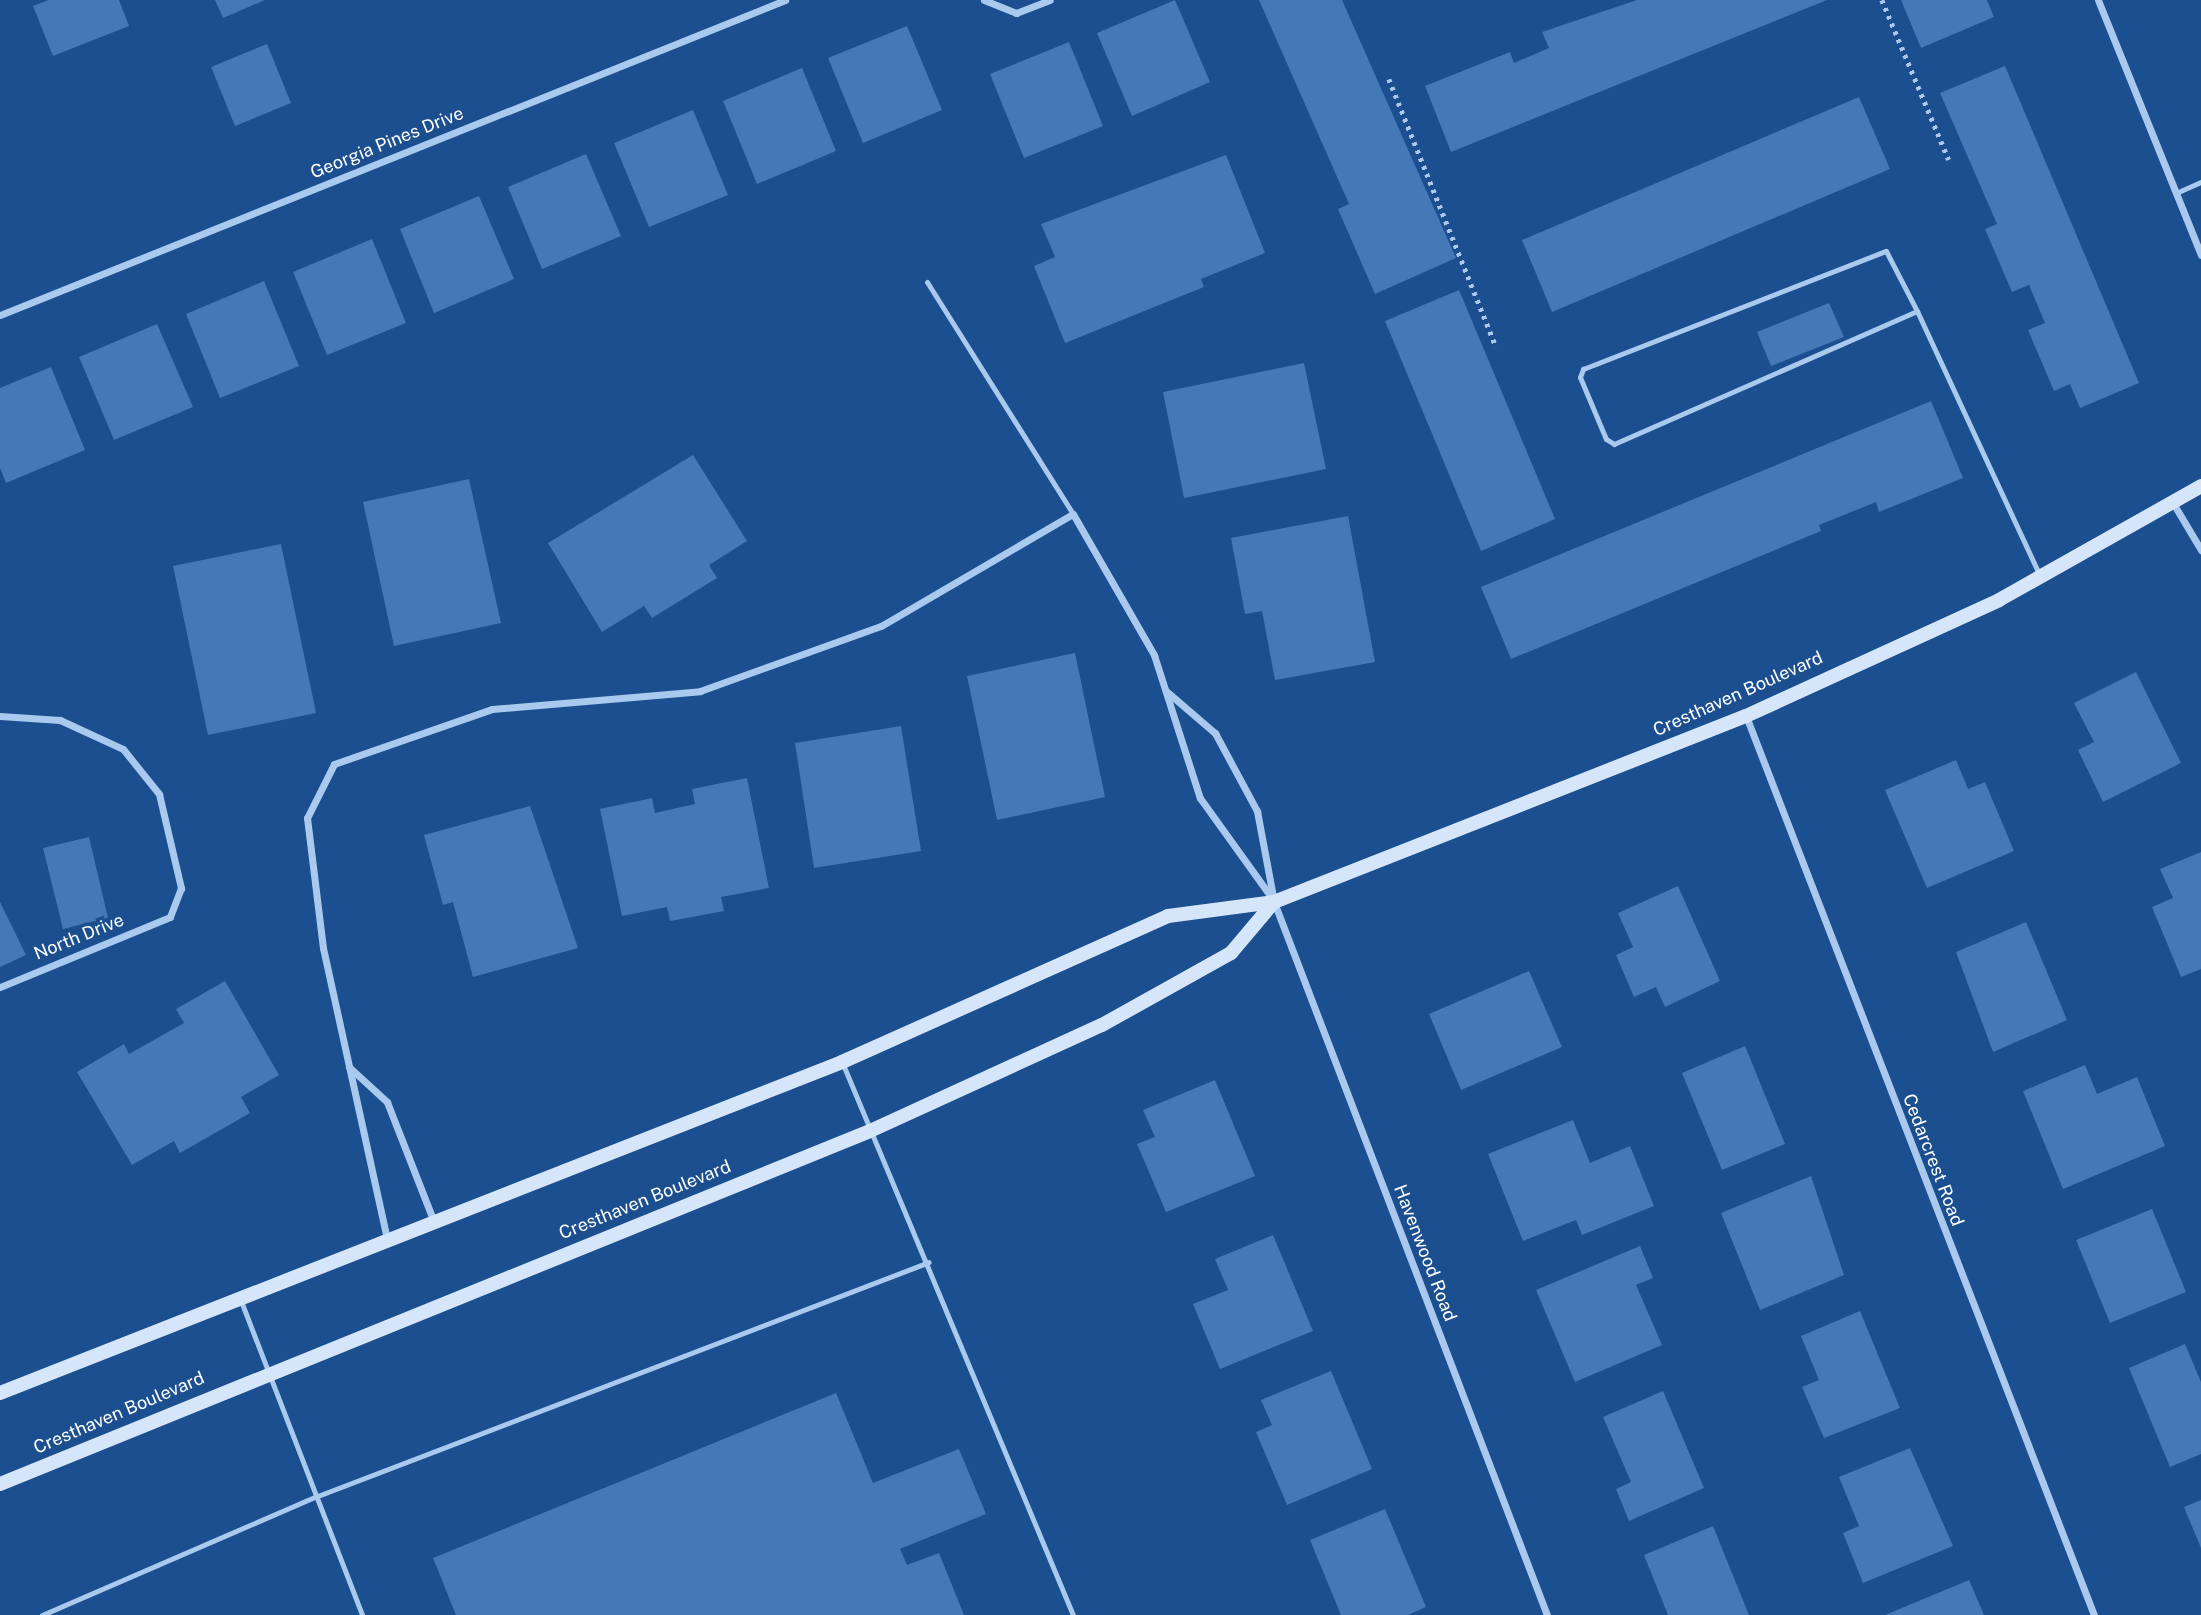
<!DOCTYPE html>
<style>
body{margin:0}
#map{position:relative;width:2201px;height:1615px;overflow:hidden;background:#1b4f8f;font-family:"Public Sans",sans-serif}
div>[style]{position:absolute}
.building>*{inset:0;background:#4478b7}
.path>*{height:4.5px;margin-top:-2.25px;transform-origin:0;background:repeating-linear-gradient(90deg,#a9c9ee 0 3.5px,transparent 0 8.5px)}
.lane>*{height:5px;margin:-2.5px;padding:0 2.5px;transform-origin:2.5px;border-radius:2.5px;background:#a9c9ee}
.street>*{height:7px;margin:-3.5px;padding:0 3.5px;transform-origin:3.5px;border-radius:3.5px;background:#a9c9ee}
.secondary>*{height:14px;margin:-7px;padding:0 7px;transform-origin:7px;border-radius:7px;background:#d6e6fa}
span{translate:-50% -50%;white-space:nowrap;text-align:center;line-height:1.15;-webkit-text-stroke:7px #1b4f8f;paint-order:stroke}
.street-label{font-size:18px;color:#fff}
</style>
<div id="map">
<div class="building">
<div style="clip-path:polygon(49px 0,119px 0,129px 26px,53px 56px,33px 6px)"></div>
<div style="clip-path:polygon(215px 0,265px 0,223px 18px)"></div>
<div style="clip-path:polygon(1175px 0,1210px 82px,1132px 116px,1097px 33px)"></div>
<div style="clip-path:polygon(1259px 0,1342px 0,1456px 258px,1375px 294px,1338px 209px,1349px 204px)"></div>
<div style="clip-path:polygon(1637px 0,1827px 0,1451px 152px,1425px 86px,1510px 52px,1514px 63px,1549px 48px,1542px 32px)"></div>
<div style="clip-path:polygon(1901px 0,1987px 0,1994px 17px,1921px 48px)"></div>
<div style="clip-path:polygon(907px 26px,942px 110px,863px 143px,828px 58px)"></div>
<div style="clip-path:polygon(1069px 42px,1103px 126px,1024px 158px,990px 74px)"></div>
<div style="clip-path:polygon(267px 44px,291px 103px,235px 126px,211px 67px)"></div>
<div style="clip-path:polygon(2005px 66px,2139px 383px,2080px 408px,2070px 384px,2054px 391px,2028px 330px,2045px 323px,2029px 285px,2012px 292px,1985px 229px,1997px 224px,1940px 93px)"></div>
<div style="clip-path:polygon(802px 68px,836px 151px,757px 184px,723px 101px)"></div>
<div style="clip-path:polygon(1859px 97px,1890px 169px,1552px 312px,1522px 240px)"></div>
<div style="clip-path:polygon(693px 110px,728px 195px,649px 227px,614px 143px)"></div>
<div style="clip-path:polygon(586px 154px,621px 236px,542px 269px,508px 187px)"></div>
<div style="clip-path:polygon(1226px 155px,1265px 253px,1201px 279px,1204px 287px,1065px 343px,1034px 266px,1055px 257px,1041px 224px)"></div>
<div style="clip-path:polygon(479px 196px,514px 279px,434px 313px,400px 229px)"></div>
<div style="clip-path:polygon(372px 239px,406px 323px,327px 355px,293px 272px)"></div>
<div style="clip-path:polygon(264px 281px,299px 366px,220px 398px,186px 314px)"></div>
<div style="clip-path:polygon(1459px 290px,1555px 519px,1481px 551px,1385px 321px)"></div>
<div style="clip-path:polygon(1829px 303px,1844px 337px,1771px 366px,1757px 332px)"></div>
<div style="clip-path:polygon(157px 324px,193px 407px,114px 440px,79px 357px)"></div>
<div style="clip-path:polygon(1304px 363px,1326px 469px,1184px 498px,1163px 392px)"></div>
<div style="clip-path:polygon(51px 367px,85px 450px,6px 483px,0 468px,0 388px)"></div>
<div style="clip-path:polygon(1931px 401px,1963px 478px,1879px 512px,1876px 502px,1819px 525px,1821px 531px,1511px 659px,1481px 587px)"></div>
<div style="clip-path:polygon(693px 455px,747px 541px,709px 565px,717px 578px,652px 618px,644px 606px,602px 632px,548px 543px)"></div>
<div style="clip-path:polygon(469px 479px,501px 623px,394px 646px,363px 502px)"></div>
<div style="clip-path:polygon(1348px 516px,1375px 662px,1275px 680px,1262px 611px,1245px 614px,1231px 538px)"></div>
<div style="clip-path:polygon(281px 544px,316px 713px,208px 735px,173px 566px)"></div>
<div style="clip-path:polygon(1075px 653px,1105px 797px,997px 820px,967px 676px)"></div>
<div style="clip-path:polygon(2136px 672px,2181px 763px,2103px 802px,2078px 750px,2094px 742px,2074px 703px)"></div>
<div style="clip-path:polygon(901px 726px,921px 851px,814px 868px,795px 743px)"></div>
<div style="clip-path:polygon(1956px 760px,1968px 789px,1985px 782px,2014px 851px,1927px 888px,1885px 790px)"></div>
<div style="clip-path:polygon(747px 778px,769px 888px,721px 897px,724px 911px,670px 921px,667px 907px,622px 916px,600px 809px,652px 798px,655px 813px,695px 804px,692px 789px)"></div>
<div style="clip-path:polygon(530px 806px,578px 948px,473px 977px,453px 902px,443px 905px,424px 835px)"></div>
<div style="clip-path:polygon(89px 837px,108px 918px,63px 929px,43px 848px)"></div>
<div style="clip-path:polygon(2201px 852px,2201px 969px,2181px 977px,2152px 907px,2173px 898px,2160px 869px)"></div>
<div style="clip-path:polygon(1678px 886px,1720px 981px,1665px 1007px,1656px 987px,1634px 997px,1616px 955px,1633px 947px,1618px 913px)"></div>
<div style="clip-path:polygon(0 902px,26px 955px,0 967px)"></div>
<div style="clip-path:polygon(2026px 922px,2067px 1020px,1993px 1052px,1956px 952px)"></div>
<div style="clip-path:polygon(1529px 971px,1562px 1047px,1461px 1090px,1429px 1014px)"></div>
<div style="clip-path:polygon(225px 981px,279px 1075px,241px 1097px,250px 1113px,180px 1153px,174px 1141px,132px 1165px,77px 1072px,124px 1044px,129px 1054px,184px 1023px,176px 1009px)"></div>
<div style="clip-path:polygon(1745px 1046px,1785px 1144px,1722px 1170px,1682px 1073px)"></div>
<div style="clip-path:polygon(2085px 1065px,2097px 1094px,2137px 1077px,2165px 1146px,2063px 1189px,2023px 1091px)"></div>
<div style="clip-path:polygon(1215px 1080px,1255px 1176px,1166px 1212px,1137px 1144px,1155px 1137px,1143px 1110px)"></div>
<div style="clip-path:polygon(1573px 1120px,1590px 1163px,1630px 1146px,1654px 1206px,1582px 1235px,1576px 1220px,1523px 1241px,1488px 1154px)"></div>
<div style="clip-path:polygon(1811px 1176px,1844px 1275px,1760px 1310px,1721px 1213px)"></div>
<div style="clip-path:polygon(2152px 1209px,2186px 1292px,2110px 1323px,2076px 1240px)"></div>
<div style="clip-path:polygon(1273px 1235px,1313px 1331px,1220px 1369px,1193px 1304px,1228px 1290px,1215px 1259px)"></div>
<div style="clip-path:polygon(1640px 1246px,1653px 1278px,1636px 1285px,1662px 1345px,1575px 1382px,1536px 1290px)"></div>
<div style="clip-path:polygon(1860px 1311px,1900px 1408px,1824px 1438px,1802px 1387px,1819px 1380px,1801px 1336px)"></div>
<div style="clip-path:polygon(2185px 1344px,2201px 1382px,2201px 1454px,2170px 1467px,2129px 1368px)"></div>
<div style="clip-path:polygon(1331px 1371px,1372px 1469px,1287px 1505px,1256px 1432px,1272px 1425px,1261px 1400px)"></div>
<div style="clip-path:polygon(1663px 1391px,1704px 1488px,1629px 1521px,1616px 1489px,1631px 1482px,1603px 1417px)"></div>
<div style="clip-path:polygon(836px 1393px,873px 1483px,959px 1449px,986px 1514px,900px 1549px,907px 1565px,939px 1553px,964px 1615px,456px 1615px,433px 1558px)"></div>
<div style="clip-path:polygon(1910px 1448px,1953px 1546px,1863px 1583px,1843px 1533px,1859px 1526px,1839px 1477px)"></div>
<div style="clip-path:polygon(2201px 1500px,2201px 1548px,2184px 1507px)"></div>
<div style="clip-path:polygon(1385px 1509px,1426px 1607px,1408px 1615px,1341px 1615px,1310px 1540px)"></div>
<div style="clip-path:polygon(1713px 1526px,1749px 1615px,1668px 1615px,1644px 1555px)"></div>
<div style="clip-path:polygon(1969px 1580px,1984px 1615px,1885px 1615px)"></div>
</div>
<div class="path">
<div style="left:1882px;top:0;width:173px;rotate:67.3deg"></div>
<div style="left:1389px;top:79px;width:289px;rotate:68.2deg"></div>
</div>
<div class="lane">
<div style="left:2176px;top:193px;width:27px;rotate:-24deg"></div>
<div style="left:927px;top:282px;width:274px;rotate:57.8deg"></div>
<div style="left:1917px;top:311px;width:331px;rotate:156.3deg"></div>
<div style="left:1614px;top:444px;width:9px;rotate:-148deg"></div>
<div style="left:1606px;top:439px;width:67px;rotate:-112.8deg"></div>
<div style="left:1580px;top:377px;width:9px;rotate:-69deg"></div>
<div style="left:1583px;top:369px;width:325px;rotate:-21.3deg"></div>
<div style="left:1886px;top:251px;width:68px;rotate:62.7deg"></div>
<div style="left:1917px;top:311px;width:292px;rotate:65.1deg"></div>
<div style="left:842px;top:1062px;width:599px;rotate:67.33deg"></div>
<div style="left:241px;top:1301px;width:337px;rotate:68.9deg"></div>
<div style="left:42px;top:1615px;width:297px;rotate:-23.4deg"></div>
<div style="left:315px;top:1497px;width:657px;rotate:-20.94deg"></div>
</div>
<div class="street">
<div style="left:984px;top:0;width:35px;rotate:22deg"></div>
<div style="left:1016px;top:13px;width:36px;rotate:-21deg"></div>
<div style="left:2098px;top:0;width:275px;rotate:68deg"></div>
<div style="left:0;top:315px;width:846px;rotate:-21.86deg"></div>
<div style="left:2173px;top:503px;width:55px;rotate:59.2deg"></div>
<div style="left:1166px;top:691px;width:65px;rotate:40.6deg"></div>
<div style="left:1215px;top:733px;width:89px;rotate:61.7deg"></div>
<div style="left:1257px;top:811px;width:93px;rotate:79.4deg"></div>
<div style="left:1274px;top:902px;width:763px;rotate:69.05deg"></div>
<div style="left:0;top:716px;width:60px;rotate:3.8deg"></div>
<div style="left:60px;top:720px;width:69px;rotate:24.7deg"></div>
<div style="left:123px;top:749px;width:58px;rotate:51.3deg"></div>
<div style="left:159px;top:794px;width:97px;rotate:76.8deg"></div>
<div style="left:181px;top:888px;width:31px;rotate:111deg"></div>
<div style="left:170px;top:917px;width:184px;rotate:157.6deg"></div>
<div style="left:1746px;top:716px;width:964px;rotate:68.84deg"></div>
<div style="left:349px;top:1067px;width:52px;rotate:42.6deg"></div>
<div style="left:387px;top:1102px;width:129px;rotate:68.6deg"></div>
<div style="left:387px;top:1239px;width:298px;rotate:-102.4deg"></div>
<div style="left:323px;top:948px;width:131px;rotate:-97deg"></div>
<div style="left:307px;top:818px;width:60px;rotate:-63.4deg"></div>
<div style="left:334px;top:764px;width:167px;rotate:-19.2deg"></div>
<div style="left:492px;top:709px;width:209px;rotate:-4.9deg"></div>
<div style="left:700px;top:691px;width:192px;rotate:-19.8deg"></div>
<div style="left:881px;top:626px;width:222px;rotate:-30.3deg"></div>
<div style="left:1073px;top:514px;width:163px;rotate:60.1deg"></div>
<div style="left:1154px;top:655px;width:150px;rotate:72.2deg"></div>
<div style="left:1200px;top:798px;width:127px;rotate:54.3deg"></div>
</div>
<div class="secondary">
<div style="left:0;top:1393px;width:905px;rotate:-21.46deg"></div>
<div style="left:842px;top:1062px;width:357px;rotate:-24.1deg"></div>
<div style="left:1168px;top:916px;width:107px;rotate:-7.5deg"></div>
<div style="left:1274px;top:902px;width:507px;rotate:-21.51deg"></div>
<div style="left:1746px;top:716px;width:278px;rotate:-24.6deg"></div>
<div style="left:1999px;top:600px;width:232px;rotate:-29.4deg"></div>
<div style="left:0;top:1484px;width:939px;rotate:-22.08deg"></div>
<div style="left:870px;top:1131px;width:255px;rotate:-24.6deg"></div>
<div style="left:1102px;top:1025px;width:148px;rotate:-29.2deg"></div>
<div style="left:1231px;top:953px;width:67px;rotate:-49.9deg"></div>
</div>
<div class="street-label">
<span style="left:387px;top:143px;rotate:-22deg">Georgia Pines Drive</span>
<span style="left:1738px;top:694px;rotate:-24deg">Cresthaven Boulevard</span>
<span style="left:79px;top:937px;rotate:-22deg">North Drive</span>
<span style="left:1933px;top:1160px;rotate:69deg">Cedarcrest Road</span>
<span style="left:645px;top:1200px;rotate:-22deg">Cresthaven Boulevard</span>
<span style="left:1425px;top:1253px;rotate:69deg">Havenwood Road</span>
<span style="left:119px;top:1413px;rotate:-23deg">Cresthaven Boulevard</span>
</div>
</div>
